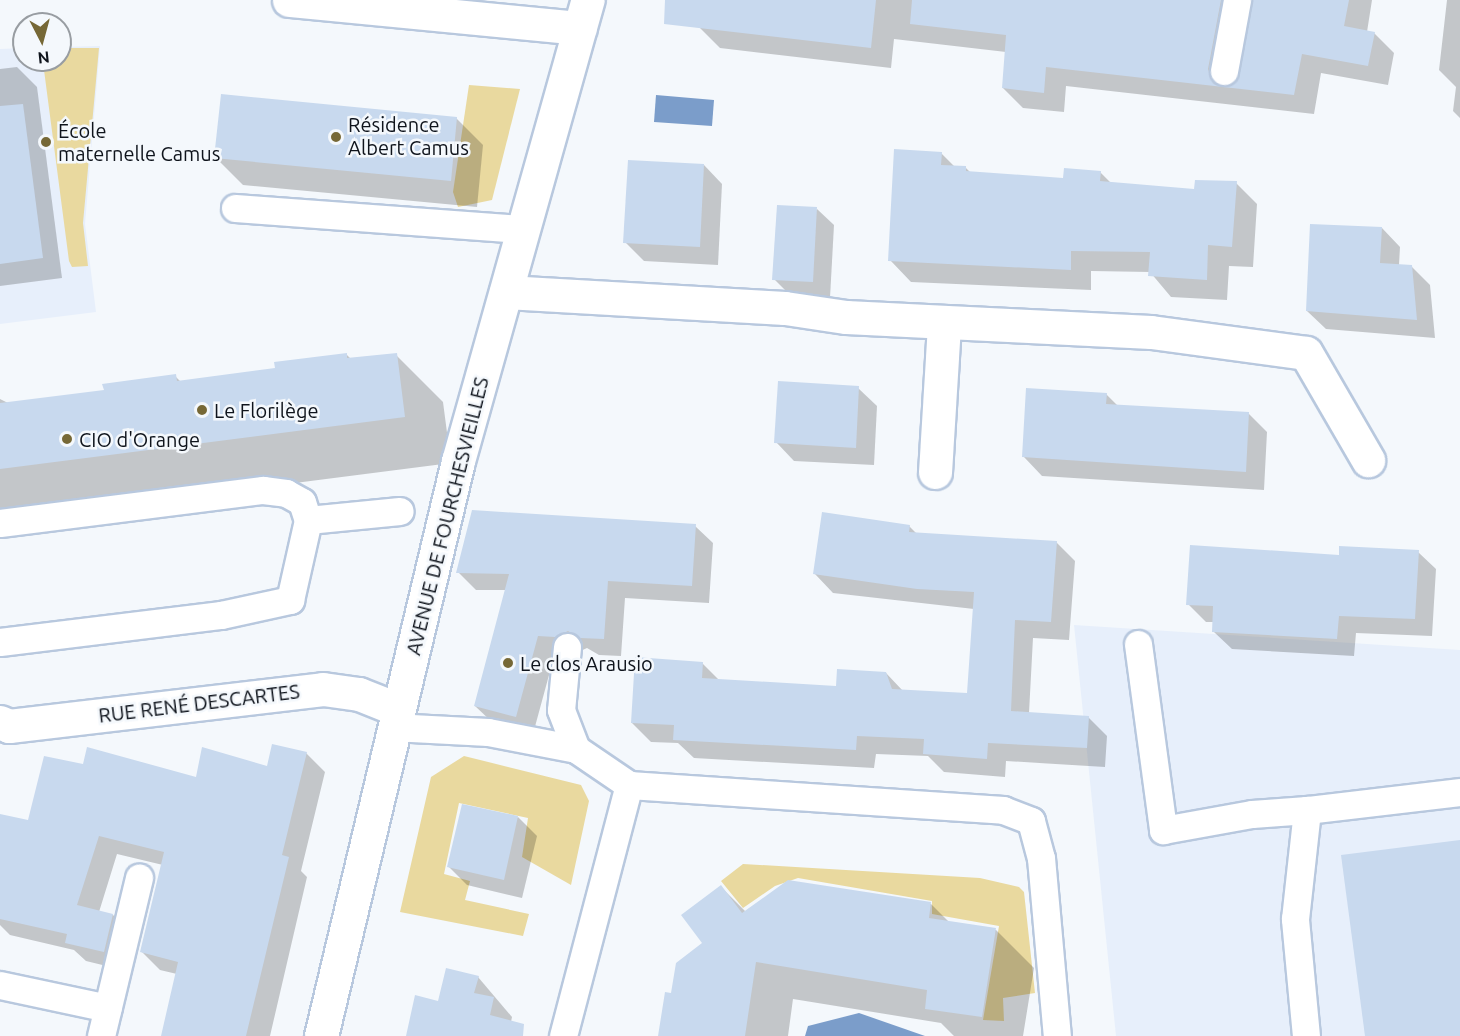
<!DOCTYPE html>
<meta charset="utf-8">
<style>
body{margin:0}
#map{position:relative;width:1460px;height:1036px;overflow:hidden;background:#f4f8fc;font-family:Ubuntu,sans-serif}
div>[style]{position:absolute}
.built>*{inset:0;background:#e7effb}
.green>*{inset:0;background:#e9d99f}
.water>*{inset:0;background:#7b9dca}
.shadow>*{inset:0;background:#0003}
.building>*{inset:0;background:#c8d9ee}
.roads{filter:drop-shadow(2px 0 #b8c8de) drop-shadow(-2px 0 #b8c8de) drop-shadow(0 2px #b8c8de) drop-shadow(0 -2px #b8c8de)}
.lane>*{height:27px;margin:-13.5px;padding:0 13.5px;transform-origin:13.5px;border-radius:13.5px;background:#fff}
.street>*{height:33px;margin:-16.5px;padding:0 16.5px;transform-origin:16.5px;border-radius:16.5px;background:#fff}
.dots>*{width:16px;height:16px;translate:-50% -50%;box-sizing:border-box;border:3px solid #f4f8fc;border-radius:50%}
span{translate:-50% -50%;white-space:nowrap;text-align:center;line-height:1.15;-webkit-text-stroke:5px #f4f8fc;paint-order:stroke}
.poi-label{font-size:20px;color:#0f141c}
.left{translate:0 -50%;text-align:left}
.street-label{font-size:20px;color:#0f141c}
.north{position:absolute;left:12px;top:12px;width:60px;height:60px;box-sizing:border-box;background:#f4f8fc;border:2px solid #989da2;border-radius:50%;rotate:174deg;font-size:16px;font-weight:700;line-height:24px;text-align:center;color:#0f141c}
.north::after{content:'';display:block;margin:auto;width:21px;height:27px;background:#766836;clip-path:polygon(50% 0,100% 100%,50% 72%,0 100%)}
</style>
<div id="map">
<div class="built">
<div style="clip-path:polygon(100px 46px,85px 224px,96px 312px,0 324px,0 49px,24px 48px,24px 60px,60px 60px,60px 47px)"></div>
<div style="clip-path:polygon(1074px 625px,1460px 650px,1460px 1036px,1116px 1036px)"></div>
</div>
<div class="green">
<div style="clip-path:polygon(60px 48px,99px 48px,83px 223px,88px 266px,72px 267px,69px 261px,44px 70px,44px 60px,60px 60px)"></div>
<div style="clip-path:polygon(469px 85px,520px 89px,492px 200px,458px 207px,453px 192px)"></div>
<div style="clip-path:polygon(464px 756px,581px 785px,589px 801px,571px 885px,522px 857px,528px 818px,459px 803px,444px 874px,470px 881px,465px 900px,529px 914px,523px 936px,400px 912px,431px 777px)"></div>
<div style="clip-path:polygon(743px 864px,980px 878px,1019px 887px,1024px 892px,1035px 993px,1003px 998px,1004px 1021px,983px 1020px,999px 926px,932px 914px,932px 901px,798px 878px,775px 886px,743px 908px,721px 881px)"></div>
</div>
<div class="water">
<div style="clip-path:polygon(656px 95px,714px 100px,712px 126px,654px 122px)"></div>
<div style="clip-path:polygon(859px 1013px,925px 1036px,805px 1036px,808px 1026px)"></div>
</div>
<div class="shadow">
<div style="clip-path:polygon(evenodd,703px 0,1372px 0,1367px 32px,1374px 33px,1394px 53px,1388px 85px,1321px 73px,1314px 114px,1066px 86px,1064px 112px,1023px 108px,1003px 88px,1006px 52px,894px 39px,891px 68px,720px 48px,700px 28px,703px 0,1254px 3px,1241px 75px,1237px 83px,1228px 86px,1241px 17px,1254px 3px)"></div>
<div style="clip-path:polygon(1447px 0,1460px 0,1460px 118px,1453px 111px,1456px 87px,1439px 70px)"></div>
<div style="clip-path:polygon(17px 67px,37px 87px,62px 278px,0 286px,0 69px)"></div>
<div style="clip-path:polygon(456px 118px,483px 145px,477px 207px,243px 185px,216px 158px)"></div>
<div style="clip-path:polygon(941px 153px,955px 167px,965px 167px,971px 173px,1065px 179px,1100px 172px,1112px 184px,1196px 190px,1236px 183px,1257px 204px,1253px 267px,1229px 266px,1227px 300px,1171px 297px,1150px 272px,1091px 271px,1091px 290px,911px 282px,890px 260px)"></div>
<div style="clip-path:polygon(704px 165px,722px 184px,718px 265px,644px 261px,625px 242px)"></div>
<div style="clip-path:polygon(817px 209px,834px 225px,830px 298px,791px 296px,774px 279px)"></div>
<div style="clip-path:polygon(1382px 228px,1400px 247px,1399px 265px,1411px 266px,1430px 285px,1435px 338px,1326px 329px,1307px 311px)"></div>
<div style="clip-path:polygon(346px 354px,352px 360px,396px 355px,443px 402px,451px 463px,0 521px,0 399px,10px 404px,105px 391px,175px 376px,181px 382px,277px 370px)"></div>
<div style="clip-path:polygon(858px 388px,877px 406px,874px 465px,794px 461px,776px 442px)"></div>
<div style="clip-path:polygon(1106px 394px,1119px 407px,1248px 413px,1267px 432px,1264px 490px,1042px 476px,1024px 457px)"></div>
<div style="clip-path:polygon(695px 526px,713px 543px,709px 603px,625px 598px,621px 656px,599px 655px,587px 648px,574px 654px,555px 653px,533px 734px,493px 723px,475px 706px,506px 590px,476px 590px,458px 572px)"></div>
<div style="clip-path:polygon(909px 526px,917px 534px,1056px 542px,1075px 561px,1069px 640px,1033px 638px,1029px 713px,1088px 717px,1107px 736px,1105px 767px,1006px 761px,1005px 777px,944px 772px,928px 756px,876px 754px,874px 768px,694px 758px,678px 743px,651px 742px,632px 723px,702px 663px,720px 681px,837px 688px,886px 673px,903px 691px,968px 695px,974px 609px,833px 593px,815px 574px)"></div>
<div style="clip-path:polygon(1418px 552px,1436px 569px,1432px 636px,1356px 633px,1354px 656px,1232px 649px,1214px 632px,1214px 622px,1206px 622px,1188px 604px)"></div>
<div style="clip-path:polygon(306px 753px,325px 772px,301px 871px,307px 877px,270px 1036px,162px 1036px,177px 974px,160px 970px,141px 951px,163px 865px,117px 854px,99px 912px,113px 915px,132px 934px,123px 970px,86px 961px,74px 950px,10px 935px,0 925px,0 877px,29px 822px,84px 766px,197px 778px,268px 768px)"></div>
<div style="clip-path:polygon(518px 817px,537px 836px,522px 898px,467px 885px,448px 866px)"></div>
<div style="clip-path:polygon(721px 887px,746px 912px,931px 904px,949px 922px,996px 930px,1034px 968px,1023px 1036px,954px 1036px,941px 1023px,793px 999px,788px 1036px,659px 1036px,673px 995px,704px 944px)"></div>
<div style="clip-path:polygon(478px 977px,512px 1017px,508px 1036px,407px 1036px,439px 1003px)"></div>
</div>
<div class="building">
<div style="clip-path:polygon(665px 0,876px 0,871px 48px,664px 24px)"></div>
<div style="clip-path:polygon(912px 0,1221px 0,1208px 69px,1213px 83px,1222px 87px,1236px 82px,1239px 74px,1252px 0,1349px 0,1344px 26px,1375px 32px,1368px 66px,1302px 54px,1294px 95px,1046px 67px,1044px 93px,1002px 88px,1006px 35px,910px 24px)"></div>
<div style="clip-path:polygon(221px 94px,457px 117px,451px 181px,214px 158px)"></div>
<div style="clip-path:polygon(23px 104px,43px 258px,0 264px,0 106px)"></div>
<div style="clip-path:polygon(894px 149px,942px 152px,941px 165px,966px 166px,966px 171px,1063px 178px,1064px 168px,1101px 171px,1100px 181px,1194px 189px,1195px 180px,1237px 181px,1232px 247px,1208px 245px,1207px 280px,1148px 276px,1150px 252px,1071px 251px,1071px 270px,888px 261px)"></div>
<div style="clip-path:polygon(628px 160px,704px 164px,700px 247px,623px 243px)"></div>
<div style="clip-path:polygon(777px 205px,817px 207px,813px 282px,772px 280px)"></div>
<div style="clip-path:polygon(1310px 224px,1382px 227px,1380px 263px,1412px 265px,1417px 320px,1306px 311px)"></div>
<div style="clip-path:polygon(347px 353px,347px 358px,397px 353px,405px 417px,0 469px,0 403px,104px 390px,102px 384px,176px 374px,177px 381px,275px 368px,274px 362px)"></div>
<div style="clip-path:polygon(778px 381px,859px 386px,856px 448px,774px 443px)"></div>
<div style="clip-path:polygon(1026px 388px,1107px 393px,1106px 404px,1249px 412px,1246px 472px,1022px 457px)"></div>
<div style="clip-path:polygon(472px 510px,696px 524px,692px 586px,608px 581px,604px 639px,580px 638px,568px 631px,555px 637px,538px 636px,516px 717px,474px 706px,509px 574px,456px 573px)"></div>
<div style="clip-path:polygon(822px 512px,910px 525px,909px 532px,1057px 541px,1051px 622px,1015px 620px,1011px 711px,1089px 716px,1087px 748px,988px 743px,987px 759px,923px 754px,924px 739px,857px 736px,856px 750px,673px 740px,674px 725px,631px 723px,635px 657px,703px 662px,702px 678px,836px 686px,837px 669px,886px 672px,892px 689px,967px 693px,974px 592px,917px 589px,813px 574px)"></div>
<div style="clip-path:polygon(1190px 545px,1339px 555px,1339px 546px,1419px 550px,1415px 619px,1339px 616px,1337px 639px,1212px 632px,1213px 606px,1186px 605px)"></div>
<div style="clip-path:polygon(272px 744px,307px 752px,282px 855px,289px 857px,246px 1036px,161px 1036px,178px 962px,140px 952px,164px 852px,99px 836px,77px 905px,113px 914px,104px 952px,65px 943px,67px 934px,0 919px,0 814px,28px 820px,44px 756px,83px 764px,87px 747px,196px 777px,202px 747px,267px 766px)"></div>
<div style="clip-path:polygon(462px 804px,518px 816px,504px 880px,447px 867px)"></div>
<div style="clip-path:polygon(1460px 840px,1460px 1036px,1365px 1036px,1341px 855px)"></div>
<div style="clip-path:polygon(788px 880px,931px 902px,929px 918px,996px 928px,982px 1017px,925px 1009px,927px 990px,756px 962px,745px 1036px,658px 1036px,665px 992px,671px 993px,676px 963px,702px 943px,681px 915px,721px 885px,742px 913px)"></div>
<div style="clip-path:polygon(446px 968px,479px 976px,474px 993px,494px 997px,490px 1015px,524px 1024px,523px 1036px,406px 1036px,415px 995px,438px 1001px)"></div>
</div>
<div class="roads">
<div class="lane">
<div style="left:1224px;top:71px;width:72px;rotate:-79.6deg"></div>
<div style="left:235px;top:208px;width:290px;rotate:4.2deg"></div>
<div style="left:0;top:523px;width:265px;rotate:-7.2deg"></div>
<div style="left:263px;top:490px;width:23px;rotate:7deg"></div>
<div style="left:286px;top:493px;width:18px;rotate:29deg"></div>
<div style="left:302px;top:502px;width:19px;rotate:72deg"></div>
<div style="left:0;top:642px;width:223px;rotate:-7deg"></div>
<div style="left:221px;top:615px;width:71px;rotate:-12.3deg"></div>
<div style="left:290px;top:600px;width:82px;rotate:-77.3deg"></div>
<div style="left:308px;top:520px;width:92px;rotate:-5.6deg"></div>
<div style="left:1138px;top:644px;width:188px;rotate:82.3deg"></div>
<div style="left:1163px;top:830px;width:90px;rotate:-10.2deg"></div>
<div style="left:1252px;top:814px;width:55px;rotate:-4.2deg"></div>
<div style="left:567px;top:647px;width:63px;rotate:95.4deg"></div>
<div style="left:561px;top:710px;width:42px;rotate:69deg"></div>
<div style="left:392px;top:727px;width:96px;rotate:3deg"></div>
<div style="left:488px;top:732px;width:90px;rotate:10.9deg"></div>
<div style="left:576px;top:749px;width:64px;rotate:34.2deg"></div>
<div style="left:629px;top:785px;width:375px;rotate:3.8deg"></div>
<div style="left:1003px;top:810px;width:30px;rotate:21deg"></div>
<div style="left:1031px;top:821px;width:38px;rotate:75deg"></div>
<div style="left:1041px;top:858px;width:179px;rotate:84.9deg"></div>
<div style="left:0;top:985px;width:110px;rotate:12deg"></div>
<div style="left:101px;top:1036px;width:163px;rotate:-76.5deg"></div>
<div style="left:563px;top:1036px;width:260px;rotate:-75.3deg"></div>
<div style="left:1306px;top:1036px;width:118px;rotate:-95.4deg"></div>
<div style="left:1295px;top:919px;width:110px;rotate:-83.7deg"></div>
<div style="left:1307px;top:810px;width:154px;rotate:-6.7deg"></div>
</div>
<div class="street">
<div style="left:289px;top:0;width:292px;rotate:5.5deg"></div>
<div style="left:506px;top:292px;width:279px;rotate:3.3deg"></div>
<div style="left:785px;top:308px;width:62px;rotate:8.4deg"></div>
<div style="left:846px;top:317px;width:305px;rotate:2.8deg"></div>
<div style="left:1151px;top:332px;width:156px;rotate:7.7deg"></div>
<div style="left:1306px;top:353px;width:124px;rotate:59.9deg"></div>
<div style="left:935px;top:472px;width:149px;rotate:-86.5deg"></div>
<div style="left:0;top:722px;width:10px;rotate:24deg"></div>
<div style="left:9px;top:726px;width:316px;rotate:-6.7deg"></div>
<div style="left:323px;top:689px;width:36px;rotate:8deg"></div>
<div style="left:359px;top:694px;width:41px;rotate:21.5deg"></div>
<div style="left:321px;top:1036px;width:591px;rotate:-76.6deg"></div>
<div style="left:458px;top:461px;width:479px;rotate:-74.3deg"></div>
</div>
</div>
<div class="dots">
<div style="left:336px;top:137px;background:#766836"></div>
<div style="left:46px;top:142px;background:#766836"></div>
<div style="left:202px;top:410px;background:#766836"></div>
<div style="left:67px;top:439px;background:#766836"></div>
<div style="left:508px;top:663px;background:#766836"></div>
</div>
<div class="poi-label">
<span class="left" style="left:348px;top:136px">Résidence<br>Albert Camus</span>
<span class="left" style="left:58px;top:142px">École<br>maternelle Camus</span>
<span class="left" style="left:214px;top:410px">Le Florilège</span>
<span class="left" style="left:79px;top:439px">CIO d'Orange</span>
<span class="left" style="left:520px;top:663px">Le clos Arausio</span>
</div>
<div class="street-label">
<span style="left:447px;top:516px;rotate:-76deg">AVENUE DE FOURCHESVIEILLES</span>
<span style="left:199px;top:703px;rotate:-7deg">RUE RENÉ DESCARTES</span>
</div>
<div class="north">N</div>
</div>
